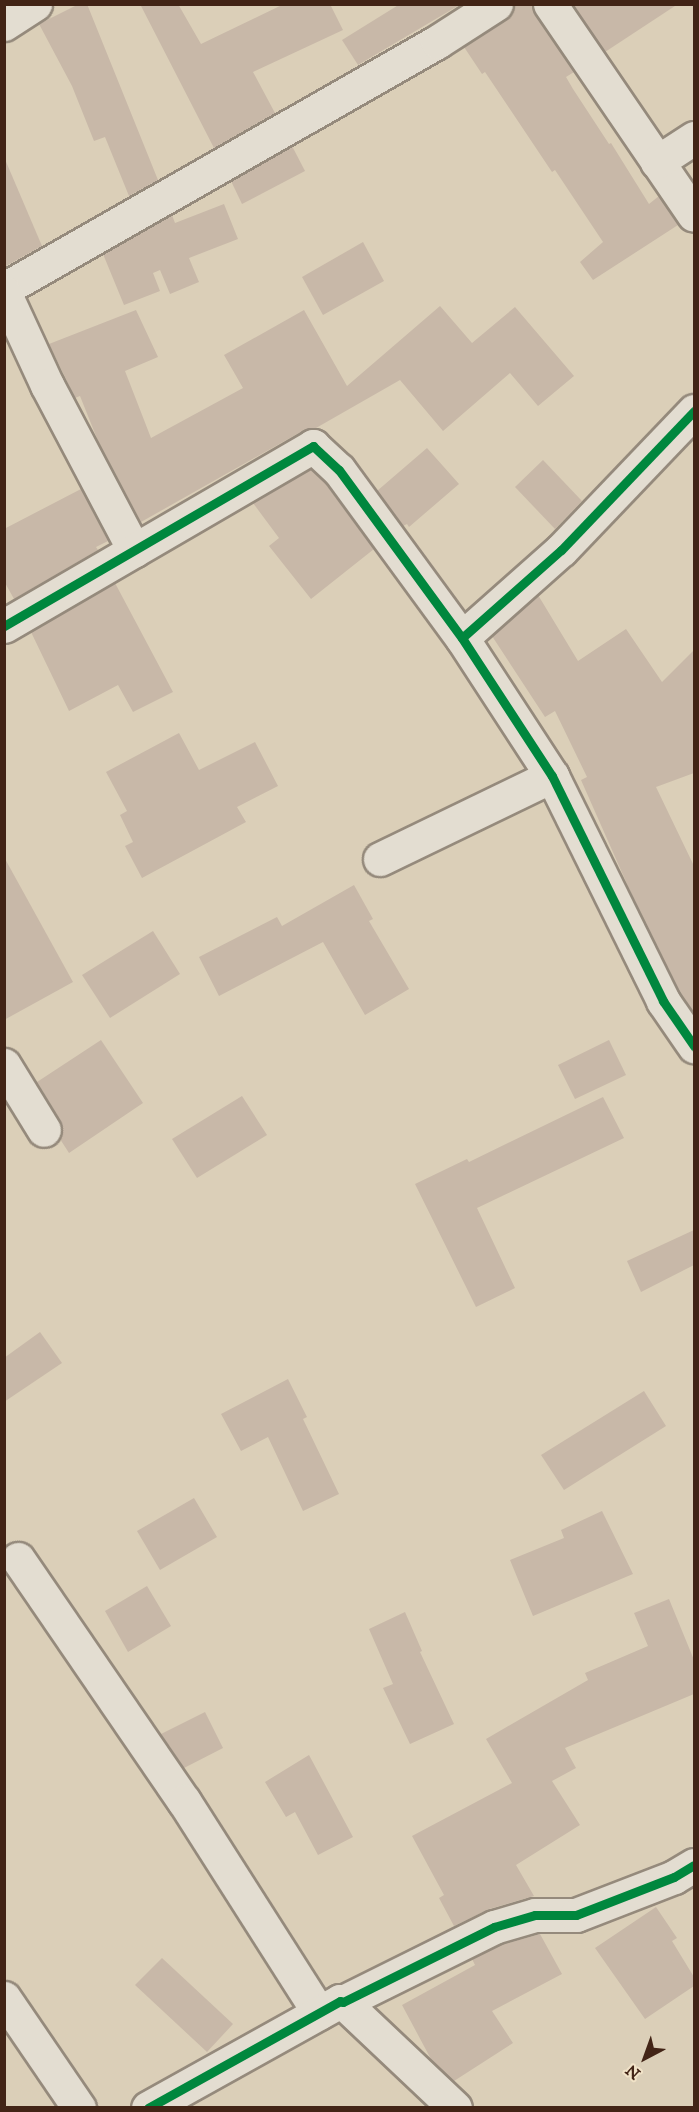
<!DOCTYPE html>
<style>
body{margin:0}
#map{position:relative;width:699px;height:2112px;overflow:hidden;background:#dbcfb8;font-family:"IM FELL DW Pica",serif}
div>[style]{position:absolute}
.building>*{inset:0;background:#c8b8a8}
.roads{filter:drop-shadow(2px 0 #958a7c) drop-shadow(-2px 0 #958a7c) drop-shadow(0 2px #958a7c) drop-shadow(0 -2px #958a7c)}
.minor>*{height:33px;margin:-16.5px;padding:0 16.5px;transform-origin:16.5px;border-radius:16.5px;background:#e3ddd1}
.cycleway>*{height:9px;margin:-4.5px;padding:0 4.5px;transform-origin:4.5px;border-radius:4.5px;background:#00873e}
span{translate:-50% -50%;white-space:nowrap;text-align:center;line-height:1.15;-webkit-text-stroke:4.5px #f1e3c8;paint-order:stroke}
.frame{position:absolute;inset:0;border:6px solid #422416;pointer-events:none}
.north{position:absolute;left:615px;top:2028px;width:60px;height:60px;-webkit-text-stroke:4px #f1e3c8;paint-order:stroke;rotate:221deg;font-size:16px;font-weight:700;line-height:24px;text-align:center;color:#422416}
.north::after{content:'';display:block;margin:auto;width:21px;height:27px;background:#422416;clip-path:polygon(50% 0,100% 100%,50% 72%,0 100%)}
</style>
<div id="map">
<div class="building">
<div style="clip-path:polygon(79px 4px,87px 4px,158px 180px,129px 196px,105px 137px,94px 141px,72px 86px,39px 24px)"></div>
<div style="clip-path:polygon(140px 4px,178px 4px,201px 44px,284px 4px,330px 4px,343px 30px,253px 72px,275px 113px,214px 148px)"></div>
<div style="clip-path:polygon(400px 4px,461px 4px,358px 65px,342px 40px)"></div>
<div style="clip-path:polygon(514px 4px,531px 4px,535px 15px,574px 72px,566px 77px,573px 89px,609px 144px,611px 143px,649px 204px,659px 196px,678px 225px,593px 280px,580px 262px,603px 242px,555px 170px,552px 172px,485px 72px,482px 74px,464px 47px,506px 20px,512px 13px)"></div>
<div style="clip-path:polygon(573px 4px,678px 4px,605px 52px)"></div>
<div style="clip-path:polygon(292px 146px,305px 171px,242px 204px,231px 181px)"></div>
<div style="clip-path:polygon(4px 157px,42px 246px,4px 267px)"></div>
<div style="clip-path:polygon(224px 204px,238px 239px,189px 258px,199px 282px,170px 294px,160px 270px,153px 273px,160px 291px,124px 305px,103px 254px,172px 215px,175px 223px)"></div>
<div style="clip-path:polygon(363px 242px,384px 281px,323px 315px,302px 277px)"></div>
<div style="clip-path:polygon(440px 306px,472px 343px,515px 307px,574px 376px,538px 406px,510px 373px,443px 431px,400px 380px,316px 428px,304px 430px,141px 522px,98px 441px,80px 396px,75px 398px,49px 344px,136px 310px,158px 357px,125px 371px,151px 438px,243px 388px,224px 355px,304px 310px,347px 386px)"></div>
<div style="clip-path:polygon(427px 448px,459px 484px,409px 527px,407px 524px,403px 526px,377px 491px)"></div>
<div style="clip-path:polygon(543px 460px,582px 501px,555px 529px,515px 487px)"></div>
<div style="clip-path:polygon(310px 469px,325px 483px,374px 549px,311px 599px,269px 546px,279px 538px,253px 503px)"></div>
<div style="clip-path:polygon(81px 489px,108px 541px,96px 547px,98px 550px,14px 599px,4px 581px,4px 529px)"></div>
<div style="clip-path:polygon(115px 583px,173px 692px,133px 712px,118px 685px,69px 711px,31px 632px)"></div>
<div style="clip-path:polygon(538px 595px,578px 661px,626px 629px,662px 682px,694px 650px,694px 773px,656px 787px,694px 866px,694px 1014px,679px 991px,639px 911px,581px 780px,587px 777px,555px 711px,545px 717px,492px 636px)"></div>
<div style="clip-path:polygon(179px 733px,199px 770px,255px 742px,278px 786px,237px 807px,246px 822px,142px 878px,125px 846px,133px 842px,120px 815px,127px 811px,106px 772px)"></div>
<div style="clip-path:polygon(4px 857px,73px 982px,4px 1020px)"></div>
<div style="clip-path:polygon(354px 885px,373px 919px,369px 921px,409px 989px,365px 1015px,323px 942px,219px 996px,199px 957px,277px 917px,282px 926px)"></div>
<div style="clip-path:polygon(153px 931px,180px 974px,110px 1018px,82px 975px)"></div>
<div style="clip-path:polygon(101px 1040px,143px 1103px,69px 1153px,60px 1139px,63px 1130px,60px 1120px,37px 1082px)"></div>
<div style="clip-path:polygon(609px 1040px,626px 1075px,575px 1099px,558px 1065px)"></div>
<div style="clip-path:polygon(242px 1096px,267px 1135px,197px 1178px,172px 1139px)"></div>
<div style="clip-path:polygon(603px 1097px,624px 1138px,477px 1208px,515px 1288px,476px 1307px,415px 1184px,467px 1159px,469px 1162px)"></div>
<div style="clip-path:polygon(694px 1230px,694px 1265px,641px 1292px,627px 1261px)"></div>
<div style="clip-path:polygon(40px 1332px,62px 1363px,4px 1402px,4px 1358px)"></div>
<div style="clip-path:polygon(288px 1379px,307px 1417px,303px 1419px,339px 1494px,303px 1511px,268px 1437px,241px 1451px,221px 1414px)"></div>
<div style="clip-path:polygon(644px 1391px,666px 1426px,564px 1490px,541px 1455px)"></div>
<div style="clip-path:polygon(194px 1498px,217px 1537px,160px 1570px,137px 1531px)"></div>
<div style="clip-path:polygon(602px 1511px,633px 1574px,533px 1616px,510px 1560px,564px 1538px,561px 1530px)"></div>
<div style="clip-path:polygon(147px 1586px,171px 1626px,128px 1652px,105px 1611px)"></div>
<div style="clip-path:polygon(669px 1599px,694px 1660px,694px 1694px,565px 1748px,576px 1768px,552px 1781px,580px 1825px,516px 1865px,534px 1896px,489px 1909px,454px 1926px,439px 1898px,444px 1895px,412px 1836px,512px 1783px,486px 1739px,588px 1680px,585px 1673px,648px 1646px,634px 1613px)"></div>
<div style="clip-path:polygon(405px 1612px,422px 1651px,420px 1652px,454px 1724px,410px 1744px,383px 1688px,393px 1684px,369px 1629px)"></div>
<div style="clip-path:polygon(205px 1712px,223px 1748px,184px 1768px,161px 1734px)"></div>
<div style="clip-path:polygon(309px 1755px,353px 1837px,318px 1855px,295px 1812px,286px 1817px,265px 1782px)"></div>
<div style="clip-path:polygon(656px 1907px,677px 1938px,672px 1941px,694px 1977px,694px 1986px,645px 2019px,595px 1948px)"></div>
<div style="clip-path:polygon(540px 1934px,562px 1974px,492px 2011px,513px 2043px,454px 2081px,432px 2061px,402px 2005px,475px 1965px,472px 1959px,501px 1945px)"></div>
<div style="clip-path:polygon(162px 1958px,233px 2024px,207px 2052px,135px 1985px)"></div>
</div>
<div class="roads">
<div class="minor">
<div style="left:550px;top:4px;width:255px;rotate:55.7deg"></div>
<div style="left:4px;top:24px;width:37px;rotate:-33deg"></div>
<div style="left:657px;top:162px;width:44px;rotate:-33deg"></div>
<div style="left:4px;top:289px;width:498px;rotate:-29.7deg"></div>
<div style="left:437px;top:42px;width:70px;rotate:-32.8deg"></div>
<div style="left:4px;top:292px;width:102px;rotate:65.2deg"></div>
<div style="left:47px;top:385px;width:187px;rotate:62.2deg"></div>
<div style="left:694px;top:411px;width:192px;rotate:133.7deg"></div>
<div style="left:561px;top:550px;width:132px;rotate:138.4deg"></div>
<div style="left:462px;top:638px;width:165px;rotate:56.9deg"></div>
<div style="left:552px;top:776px;width:251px;rotate:63.7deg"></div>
<div style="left:663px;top:1001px;width:55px;rotate:55.4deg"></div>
<div style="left:4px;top:626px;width:358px;rotate:-30.2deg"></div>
<div style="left:313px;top:446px;width:35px;rotate:43deg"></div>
<div style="left:339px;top:470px;width:208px;rotate:53.8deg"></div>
<div style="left:380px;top:859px;width:191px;rotate:-25.8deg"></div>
<div style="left:4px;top:1065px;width:76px;rotate:58.4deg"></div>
<div style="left:18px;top:1559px;width:293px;rotate:55.6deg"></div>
<div style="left:184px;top:1801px;width:251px;rotate:57.5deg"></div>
<div style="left:4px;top:1998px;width:133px;rotate:55.7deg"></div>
<div style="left:343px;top:2002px;width:154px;rotate:43.4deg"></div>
<div style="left:148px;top:2108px;width:220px;rotate:-29.1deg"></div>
<div style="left:340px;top:2001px;width:3px;rotate:18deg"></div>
<div style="left:343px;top:2002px;width:169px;rotate:-26.4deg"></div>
<div style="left:494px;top:1927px;width:43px;rotate:-16.3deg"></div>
<div style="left:535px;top:1915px;width:41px"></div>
<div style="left:576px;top:1915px;width:105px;rotate:-21.2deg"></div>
<div style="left:674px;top:1877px;width:23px;rotate:-31deg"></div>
</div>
</div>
<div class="cycleway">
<div style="left:694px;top:411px;width:192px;rotate:133.7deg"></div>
<div style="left:561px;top:550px;width:132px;rotate:138.4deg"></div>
<div style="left:462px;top:638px;width:165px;rotate:56.9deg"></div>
<div style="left:552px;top:776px;width:251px;rotate:63.7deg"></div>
<div style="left:663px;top:1001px;width:55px;rotate:55.4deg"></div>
<div style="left:4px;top:626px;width:358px;rotate:-30.2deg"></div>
<div style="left:313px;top:446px;width:35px;rotate:43deg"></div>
<div style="left:339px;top:470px;width:208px;rotate:53.8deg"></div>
<div style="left:148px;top:2108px;width:220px;rotate:-29.1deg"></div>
<div style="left:340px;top:2001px;width:3px;rotate:18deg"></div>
<div style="left:343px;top:2002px;width:169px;rotate:-26.4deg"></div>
<div style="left:494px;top:1927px;width:43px;rotate:-16.3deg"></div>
<div style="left:535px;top:1915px;width:41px"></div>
<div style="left:576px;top:1915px;width:105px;rotate:-21.2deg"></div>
<div style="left:674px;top:1877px;width:23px;rotate:-31deg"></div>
</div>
<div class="frame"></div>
<div class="north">N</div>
</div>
